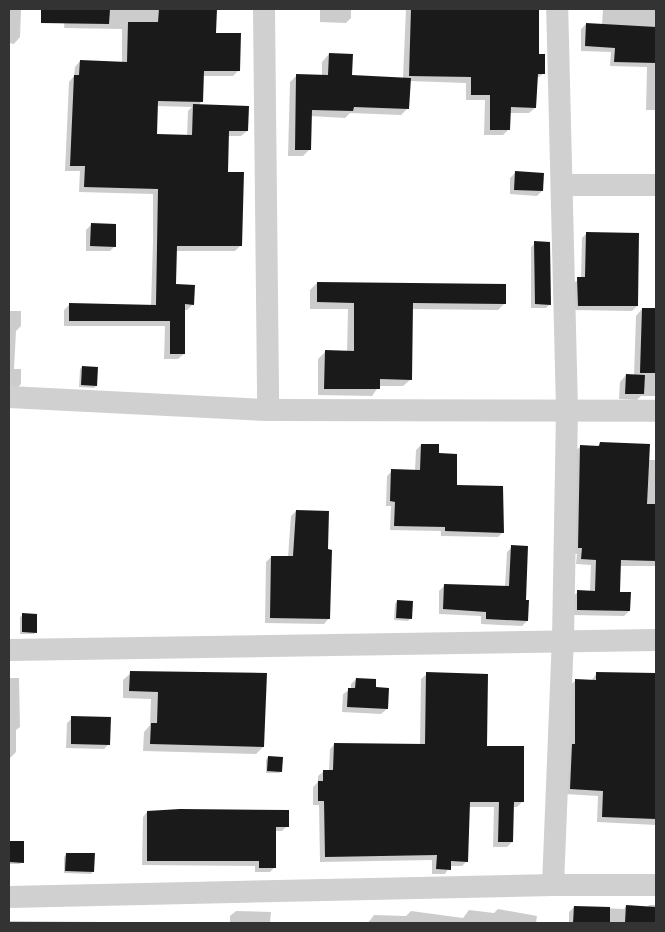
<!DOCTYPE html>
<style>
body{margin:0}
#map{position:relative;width:665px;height:932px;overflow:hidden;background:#fff;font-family:Poppins,sans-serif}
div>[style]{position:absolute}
.shadow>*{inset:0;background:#0003}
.building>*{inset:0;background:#1a1a1a}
.minor>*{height:22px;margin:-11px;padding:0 11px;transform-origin:11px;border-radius:11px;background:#d0d0d0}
span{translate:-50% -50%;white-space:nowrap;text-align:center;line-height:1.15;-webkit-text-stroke:5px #fff;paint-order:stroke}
.frame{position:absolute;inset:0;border:10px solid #333;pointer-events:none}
</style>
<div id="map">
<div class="shadow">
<div style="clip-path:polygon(9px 9px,21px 10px,20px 37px,14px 44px,9px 43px)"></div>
<div style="clip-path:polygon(evenodd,73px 9px,215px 9px,215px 34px,239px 70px,233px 76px,203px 76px,202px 101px,198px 106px,247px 131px,241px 136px,228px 136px,227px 173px,241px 245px,235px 251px,176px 251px,175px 286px,193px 304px,187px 310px,184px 310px,184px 354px,178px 359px,164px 359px,165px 326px,64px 326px,64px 310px,70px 304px,151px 306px,153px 242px,153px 194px,79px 192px,80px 171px,65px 171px,69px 82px,74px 76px,75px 67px,80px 61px,122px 63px,122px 29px,64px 28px,65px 15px,73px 9px,157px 106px,192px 107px,188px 111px,187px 136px,156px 135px,157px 106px)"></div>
<div style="clip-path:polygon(320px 9px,351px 9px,351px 18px,346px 23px,320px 22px)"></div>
<div style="clip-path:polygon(406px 9px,538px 9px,537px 55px,544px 73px,536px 79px,535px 108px,529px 113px,509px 113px,509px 129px,503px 135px,484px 135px,485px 100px,466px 100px,466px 83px,409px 81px,408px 108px,401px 115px,350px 113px,345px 118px,310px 116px,310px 149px,303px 156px,288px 156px,290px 82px,297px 75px,322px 76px,322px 62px,329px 54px,351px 76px,403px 78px)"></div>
<div style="clip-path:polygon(603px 9px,656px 9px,656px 110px,646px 110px,647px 67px,610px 66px,611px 52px,581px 51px,581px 29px,586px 24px,602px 25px)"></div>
<div style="clip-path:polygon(515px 173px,542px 191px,537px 196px,510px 194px,510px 178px)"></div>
<div style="clip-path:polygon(91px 225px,115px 246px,110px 251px,86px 251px,86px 230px)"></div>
<div style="clip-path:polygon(586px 234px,637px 306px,632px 311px,574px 310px,573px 283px,581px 279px,582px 238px)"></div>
<div style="clip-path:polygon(535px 243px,550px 304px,546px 308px,531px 308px,531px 247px)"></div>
<div style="clip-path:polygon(317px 283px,505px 303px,498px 310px,412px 309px,410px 380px,403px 386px,379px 386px,372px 396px,318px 395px,318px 359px,325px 352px,347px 352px,348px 309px,310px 309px,310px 290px)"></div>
<div style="clip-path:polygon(642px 309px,656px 310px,656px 396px,641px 396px,637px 400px,619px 399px,620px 382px,626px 375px,634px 376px,636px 316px)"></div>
<div style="clip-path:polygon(9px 311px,21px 311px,21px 326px,16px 331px,14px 369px,21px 369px,21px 384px,15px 390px,9px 389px)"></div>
<div style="clip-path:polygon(82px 367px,96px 386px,94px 388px,79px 387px,80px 369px)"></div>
<div style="clip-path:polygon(600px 444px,648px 460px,656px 460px,656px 566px,620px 566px,619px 593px,629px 611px,624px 616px,572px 615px,572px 597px,578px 592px,590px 592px,591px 565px,576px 564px,577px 554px,573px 553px,574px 452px,580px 447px,596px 447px)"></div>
<div style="clip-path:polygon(421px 445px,438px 455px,455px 486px,503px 532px,498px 537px,441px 536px,441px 531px,390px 530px,391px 506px,386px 506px,387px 476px,392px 471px,415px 471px,416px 450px)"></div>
<div style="clip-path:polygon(296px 511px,327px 551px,329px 618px,324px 624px,265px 623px,266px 562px,271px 557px,288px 557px,291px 516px)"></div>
<div style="clip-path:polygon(512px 547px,527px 621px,522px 626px,481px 624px,481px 616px,439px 614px,439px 591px,444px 586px,505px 587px,507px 552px)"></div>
<div style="clip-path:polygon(397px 601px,411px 618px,408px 621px,394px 620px,395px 604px)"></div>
<div style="clip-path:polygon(23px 615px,36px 632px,34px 634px,20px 634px,20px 617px)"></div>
<div style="clip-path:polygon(131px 673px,263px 747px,256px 754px,143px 751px,144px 732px,150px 725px,151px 699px,123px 698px,123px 680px)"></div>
<div style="clip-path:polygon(597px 673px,656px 675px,656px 825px,597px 822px,598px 796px,565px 794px,569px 686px,575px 681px,591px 681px)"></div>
<div style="clip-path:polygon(427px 674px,486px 747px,523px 801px,517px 807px,513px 807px,512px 842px,507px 847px,493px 847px,494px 807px,468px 807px,467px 861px,462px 866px,450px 866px,445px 874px,432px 874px,432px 860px,320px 862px,319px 805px,313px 805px,313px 787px,318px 782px,318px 776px,324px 771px,329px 771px,330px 749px,335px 744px,420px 746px,421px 679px)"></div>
<div style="clip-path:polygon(9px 678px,19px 678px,20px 727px,16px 730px,16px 752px,10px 758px,9px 788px)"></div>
<div style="clip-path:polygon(356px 679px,374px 688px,387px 709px,381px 714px,342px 712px,343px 694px,351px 689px,351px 684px)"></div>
<div style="clip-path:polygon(72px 718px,109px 744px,104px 749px,66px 748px,67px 723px)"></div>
<div style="clip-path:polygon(268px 757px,281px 771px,279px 773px,266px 773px,266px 760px)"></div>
<div style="clip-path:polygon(147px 812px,287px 826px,282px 831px,274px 831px,274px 868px,270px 872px,255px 872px,255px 866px,142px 865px,143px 817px)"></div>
<div style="clip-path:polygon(10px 842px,22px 862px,20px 864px,9px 864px)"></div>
<div style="clip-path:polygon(66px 855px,93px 871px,91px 874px,64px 873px,64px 857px)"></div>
<div style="clip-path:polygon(649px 905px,656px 905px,656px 923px,569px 923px,569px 912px,574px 907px,624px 909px,626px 906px,647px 908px)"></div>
<div style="clip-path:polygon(498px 909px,537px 916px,536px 923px,368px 923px,374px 915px,406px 916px,411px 911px,463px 918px,469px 910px,494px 913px)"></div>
<div style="clip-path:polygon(236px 911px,271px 912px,270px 923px,230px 923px,230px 916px)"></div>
<div style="clip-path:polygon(9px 921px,105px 922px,119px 923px,9px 923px)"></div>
</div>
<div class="building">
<div style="clip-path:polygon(41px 9px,110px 9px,109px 24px,41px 23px)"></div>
<div style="clip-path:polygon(159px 9px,217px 9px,216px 33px,241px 33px,240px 71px,204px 71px,203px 102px,158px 101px,157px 134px,192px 135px,193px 104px,249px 106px,248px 131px,229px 131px,228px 172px,244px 172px,242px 246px,177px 246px,176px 284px,195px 285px,194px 305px,185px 304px,185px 354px,170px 354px,170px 321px,69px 321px,69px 303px,156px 305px,158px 189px,84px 187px,85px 166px,70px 166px,74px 75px,79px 75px,80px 60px,127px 62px,128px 22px,158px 22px)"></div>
<div style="clip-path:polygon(411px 9px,539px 9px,539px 54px,545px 54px,545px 74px,538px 74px,536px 108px,511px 107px,510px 130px,490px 130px,490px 95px,471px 95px,471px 77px,409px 76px)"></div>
<div style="clip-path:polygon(586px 23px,656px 27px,656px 63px,614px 62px,615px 48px,585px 46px)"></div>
<div style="clip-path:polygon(329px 53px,353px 54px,352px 75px,411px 78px,409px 109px,354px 107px,353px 111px,312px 110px,311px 150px,295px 150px,296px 74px,328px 75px)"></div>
<div style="clip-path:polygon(515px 171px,544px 173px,543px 191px,514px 190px)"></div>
<div style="clip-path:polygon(91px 223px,116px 224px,116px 247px,90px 246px)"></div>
<div style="clip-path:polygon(586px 232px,639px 233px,638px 306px,578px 306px,577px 277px,585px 277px)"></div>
<div style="clip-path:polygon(534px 241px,550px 242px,551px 305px,535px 304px)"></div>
<div style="clip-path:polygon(317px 282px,506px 284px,506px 304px,413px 303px,412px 380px,380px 379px,380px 389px,324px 389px,325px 350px,354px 351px,354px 303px,317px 302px)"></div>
<div style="clip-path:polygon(642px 308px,656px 308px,656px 373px,640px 373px)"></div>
<div style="clip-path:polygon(82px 366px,98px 367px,97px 386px,81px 385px)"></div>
<div style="clip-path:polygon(626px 374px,645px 375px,644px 394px,625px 394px)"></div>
<div style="clip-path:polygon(600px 442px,650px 444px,647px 504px,656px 504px,656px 561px,621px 560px,620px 592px,631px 592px,630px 611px,577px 610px,577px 590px,595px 591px,596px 560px,581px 559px,582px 548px,578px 548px,580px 445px,599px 446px)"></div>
<div style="clip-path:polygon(421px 444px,439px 444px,439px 453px,457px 454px,457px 485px,503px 486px,504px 533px,445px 531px,445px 527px,394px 526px,395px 502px,390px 501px,391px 469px,420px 470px)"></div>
<div style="clip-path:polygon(296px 510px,329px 511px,328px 549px,332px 550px,330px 619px,270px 618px,271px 556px,293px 556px)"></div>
<div style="clip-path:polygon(511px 545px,528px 546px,526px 600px,529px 600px,528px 621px,486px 619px,486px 612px,443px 609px,444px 584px,509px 586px)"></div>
<div style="clip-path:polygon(397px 600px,413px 601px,412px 619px,396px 618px)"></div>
<div style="clip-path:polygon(22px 613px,37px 614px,37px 633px,22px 632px)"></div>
<div style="clip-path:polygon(130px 671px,267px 673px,264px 747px,150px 744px,151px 723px,157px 723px,158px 692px,129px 691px)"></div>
<div style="clip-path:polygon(426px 672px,488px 674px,487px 746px,524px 746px,524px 802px,514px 802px,513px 842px,498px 842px,499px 802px,470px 802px,468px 862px,451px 861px,451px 870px,436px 869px,437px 855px,325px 857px,324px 801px,318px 801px,318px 781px,323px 781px,323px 770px,333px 770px,334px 743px,425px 744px)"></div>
<div style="clip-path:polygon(596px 672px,656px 673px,656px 819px,602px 817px,603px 791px,570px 789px,572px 744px,575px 744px,575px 679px,596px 680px)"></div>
<div style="clip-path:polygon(356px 678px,376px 679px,376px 687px,389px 688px,388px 709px,347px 707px,348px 688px,355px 688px)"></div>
<div style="clip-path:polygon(71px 716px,111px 717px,110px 745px,71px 744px)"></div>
<div style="clip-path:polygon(268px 756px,283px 757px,282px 772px,267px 771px)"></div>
<div style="clip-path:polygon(180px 809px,289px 810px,289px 827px,276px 827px,276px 868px,259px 868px,259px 861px,147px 861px,147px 811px)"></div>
<div style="clip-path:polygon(9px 841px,24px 841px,24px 863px,9px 862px)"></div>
<div style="clip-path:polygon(66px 853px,95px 853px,94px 872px,65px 871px)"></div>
<div style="clip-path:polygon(626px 905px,656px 907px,656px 923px,625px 922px)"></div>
<div style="clip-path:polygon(574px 906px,610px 907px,610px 923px,573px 923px)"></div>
</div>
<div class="minor">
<div style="left:264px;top:9px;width:401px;rotate:89.4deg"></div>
<div style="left:563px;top:185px;width:93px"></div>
<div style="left:9px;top:397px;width:259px;rotate:2.9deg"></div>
<div style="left:268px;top:410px;width:388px;rotate:0.1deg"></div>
<div style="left:9px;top:650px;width:647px;rotate:-0.89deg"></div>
<div style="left:553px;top:885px;width:245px;rotate:-87.7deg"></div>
<div style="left:563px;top:640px;width:230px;rotate:-89deg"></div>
<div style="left:567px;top:410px;width:401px;rotate:-91.4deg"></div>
<div style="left:9px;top:897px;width:544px;rotate:-1.26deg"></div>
<div style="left:553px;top:885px;width:103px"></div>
</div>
<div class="frame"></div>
</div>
